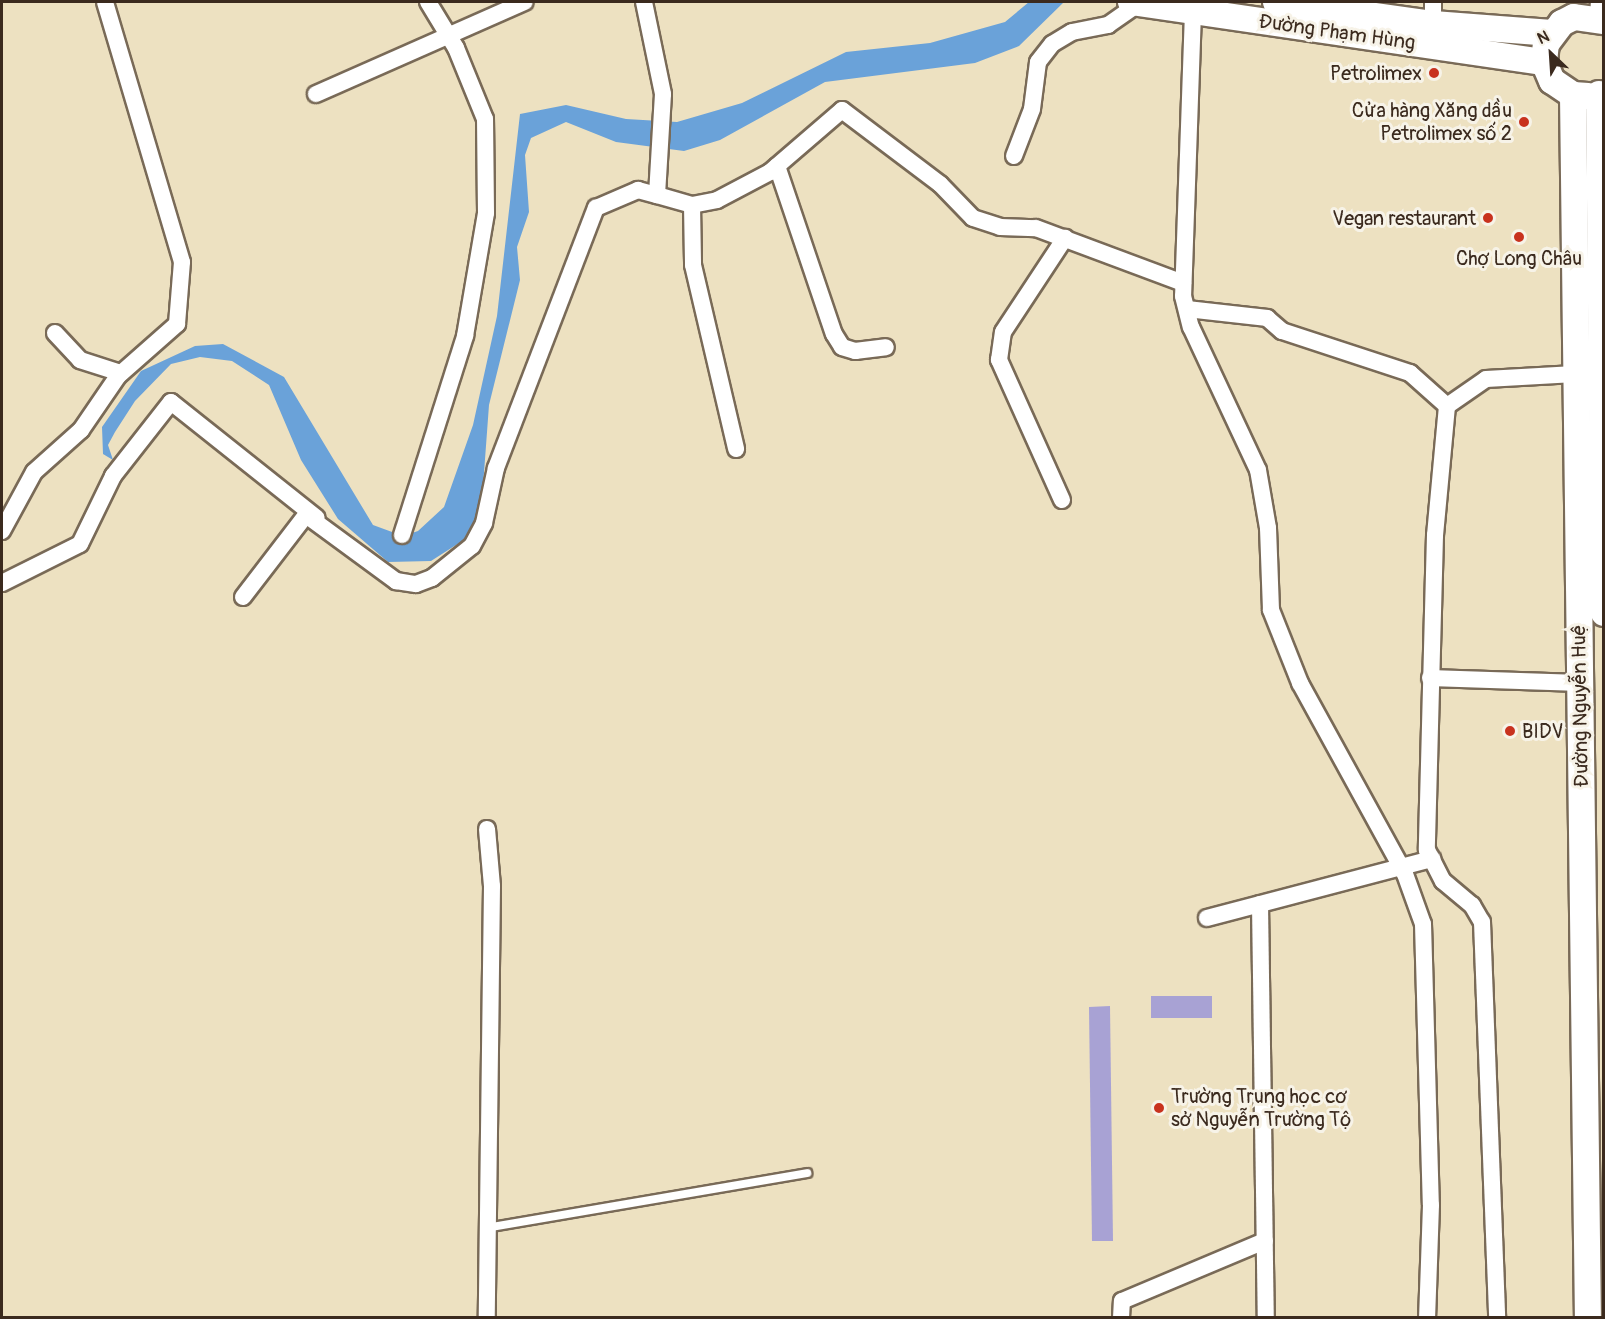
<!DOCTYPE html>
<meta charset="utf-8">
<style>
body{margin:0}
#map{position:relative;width:1605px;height:1319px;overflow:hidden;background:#ede1c1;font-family:Pangolin,sans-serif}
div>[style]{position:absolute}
.water>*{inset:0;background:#6aa2d9}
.building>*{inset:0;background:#a8a2d4}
.roads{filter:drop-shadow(2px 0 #796a57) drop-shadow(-2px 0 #796a57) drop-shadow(0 2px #796a57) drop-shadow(0 -2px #796a57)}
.service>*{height:8px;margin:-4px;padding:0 4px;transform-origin:4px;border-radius:4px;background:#fff}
.minor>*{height:16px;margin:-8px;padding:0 8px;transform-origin:8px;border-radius:8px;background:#fff}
.primary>*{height:26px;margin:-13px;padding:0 13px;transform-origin:13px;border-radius:13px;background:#fff}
.dots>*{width:16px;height:16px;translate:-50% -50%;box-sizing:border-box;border:3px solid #f7f3e8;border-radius:50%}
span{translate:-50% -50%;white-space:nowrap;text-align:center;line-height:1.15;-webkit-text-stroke:6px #f7f3e8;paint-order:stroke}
.street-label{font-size:20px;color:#3b2a1e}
.poi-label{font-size:20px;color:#3b2a1e}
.right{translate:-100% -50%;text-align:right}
.left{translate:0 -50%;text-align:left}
.frame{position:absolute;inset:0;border:3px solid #3b2a1e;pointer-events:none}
.north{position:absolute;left:1521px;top:24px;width:60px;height:60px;-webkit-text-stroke:4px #f7f3e8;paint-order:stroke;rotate:335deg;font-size:16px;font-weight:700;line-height:24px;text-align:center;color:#3b2a1e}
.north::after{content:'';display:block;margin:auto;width:21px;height:27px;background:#3b2a1e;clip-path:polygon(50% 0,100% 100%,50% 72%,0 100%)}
</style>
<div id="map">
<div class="water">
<div style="clip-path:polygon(1029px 2px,1064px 2px,1019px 46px,975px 63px,825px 82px,720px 140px,684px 151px,616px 142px,566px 122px,531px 138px,525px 155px,529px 212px,517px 247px,520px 280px,489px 405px,482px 500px,470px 536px,431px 561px,388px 562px,338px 519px,301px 460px,269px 385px,232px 361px,200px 357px,171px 364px,135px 401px,115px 432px,108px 445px,113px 460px,103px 454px,102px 427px,141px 371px,195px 346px,223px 344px,284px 377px,373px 525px,403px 536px,418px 531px,444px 507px,473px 425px,497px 316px,520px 114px,566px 105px,626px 119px,677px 122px,742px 103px,846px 52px,930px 43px,1005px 22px)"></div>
</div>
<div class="building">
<div style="clip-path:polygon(1151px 996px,1212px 996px,1212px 1018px,1151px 1018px)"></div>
<div style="clip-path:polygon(1110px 1006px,1113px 1241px,1092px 1241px,1089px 1007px)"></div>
</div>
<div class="roads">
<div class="service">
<div style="left:486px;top:1228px;width:326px;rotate:-9.7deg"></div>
</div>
<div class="minor">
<div style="left:644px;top:2px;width:94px;rotate:78.3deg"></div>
<div style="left:663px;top:94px;width:101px;rotate:93.4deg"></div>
<div style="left:657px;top:195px;width:36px;rotate:16deg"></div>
<div style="left:692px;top:205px;width:60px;rotate:89deg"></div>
<div style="left:693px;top:265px;width:189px;rotate:76.8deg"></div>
<div style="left:1433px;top:2px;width:22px;rotate:90deg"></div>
<div style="left:1193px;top:12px;width:284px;rotate:92deg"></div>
<div style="left:1183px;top:296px;width:32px;rotate:76deg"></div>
<div style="left:1191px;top:327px;width:158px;rotate:64.9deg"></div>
<div style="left:1258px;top:470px;width:59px;rotate:80.2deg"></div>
<div style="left:1268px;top:528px;width:82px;rotate:87.9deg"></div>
<div style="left:1271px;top:610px;width:79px;rotate:68.3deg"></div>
<div style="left:1300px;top:683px;width:218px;rotate:61.2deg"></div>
<div style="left:1405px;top:874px;width:53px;rotate:70.2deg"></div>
<div style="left:1423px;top:924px;width:281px;rotate:88.4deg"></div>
<div style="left:1431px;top:1205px;width:113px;rotate:92deg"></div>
<div style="left:1598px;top:19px;width:17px;rotate:-87deg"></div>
<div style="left:316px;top:94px;width:228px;rotate:-23.8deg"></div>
<div style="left:1014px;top:156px;width:50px;rotate:-69deg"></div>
<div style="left:1032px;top:109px;width:47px;rotate:-82.7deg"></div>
<div style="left:1038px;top:62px;width:23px;rotate:-52deg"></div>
<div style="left:1052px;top:44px;width:23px;rotate:-31deg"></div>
<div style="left:1072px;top:32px;width:37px;rotate:-11deg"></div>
<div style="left:1108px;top:25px;width:39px;rotate:-35deg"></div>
<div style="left:777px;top:166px;width:177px;rotate:71.3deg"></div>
<div style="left:834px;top:334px;width:15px;rotate:58deg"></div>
<div style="left:842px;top:347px;width:14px;rotate:17deg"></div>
<div style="left:855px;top:351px;width:31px;rotate:-7deg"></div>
<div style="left:692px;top:205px;width:25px;rotate:-11deg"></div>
<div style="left:717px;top:200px;width:60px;rotate:-27.8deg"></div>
<div style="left:770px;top:172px;width:95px;rotate:-40.7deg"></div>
<div style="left:842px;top:110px;width:123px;rotate:37.1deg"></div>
<div style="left:940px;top:184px;width:47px;rotate:45.9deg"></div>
<div style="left:973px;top:218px;width:28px;rotate:18deg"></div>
<div style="left:1000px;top:227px;width:36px;rotate:2deg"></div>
<div style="left:1036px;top:228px;width:157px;rotate:20.5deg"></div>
<div style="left:1187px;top:309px;width:81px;rotate:6.4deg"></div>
<div style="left:1267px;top:318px;width:20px;rotate:41deg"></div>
<div style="left:1282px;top:331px;width:135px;rotate:18.2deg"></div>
<div style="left:1410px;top:373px;width:50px;rotate:41.7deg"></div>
<div style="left:1447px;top:406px;width:47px;rotate:-34.7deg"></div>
<div style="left:1486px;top:379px;width:89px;rotate:-3.2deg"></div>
<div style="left:55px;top:333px;width:37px;rotate:47deg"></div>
<div style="left:80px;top:360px;width:43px;rotate:17.6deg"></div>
<div style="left:1447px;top:406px;width:130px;rotate:95.3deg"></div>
<div style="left:1435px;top:535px;width:315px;rotate:91.5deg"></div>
<div style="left:1427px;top:850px;width:35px;rotate:63deg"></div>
<div style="left:1443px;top:881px;width:38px;rotate:40deg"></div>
<div style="left:1472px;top:905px;width:20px;rotate:60deg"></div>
<div style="left:1482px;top:922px;width:396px;rotate:87.8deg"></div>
<div style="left:1062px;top:500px;width:154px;rotate:-114.2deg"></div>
<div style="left:999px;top:360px;width:28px;rotate:-82deg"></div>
<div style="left:1003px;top:332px;width:113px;rotate:-56.6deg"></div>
<div style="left:2px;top:531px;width:67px;rotate:-61.5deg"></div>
<div style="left:34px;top:472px;width:63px;rotate:-41.8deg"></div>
<div style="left:81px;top:430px;width:65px;rotate:-55.6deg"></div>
<div style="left:118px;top:376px;width:79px;rotate:-41.4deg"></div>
<div style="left:177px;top:324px;width:62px;rotate:-85.4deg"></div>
<div style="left:182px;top:262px;width:271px;rotate:-106.5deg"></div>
<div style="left:402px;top:535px;width:209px;rotate:-72.4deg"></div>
<div style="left:465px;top:336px;width:125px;rotate:-80.3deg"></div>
<div style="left:486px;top:213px;width:94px;rotate:-90.6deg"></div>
<div style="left:485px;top:119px;width:77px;rotate:-112.2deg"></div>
<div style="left:456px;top:48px;width:54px;rotate:-121.3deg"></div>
<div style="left:2px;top:583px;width:87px;rotate:-26.6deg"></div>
<div style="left:80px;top:544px;width:76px;rotate:-64.1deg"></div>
<div style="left:113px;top:476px;width:94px;rotate:-51.9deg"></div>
<div style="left:171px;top:402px;width:186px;rotate:38.5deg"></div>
<div style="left:243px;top:597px;width:103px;rotate:-52.5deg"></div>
<div style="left:306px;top:515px;width:112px;rotate:36.3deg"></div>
<div style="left:396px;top:581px;width:20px;rotate:9deg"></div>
<div style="left:416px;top:584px;width:17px;rotate:-21deg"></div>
<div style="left:432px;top:578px;width:51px;rotate:-38.7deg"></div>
<div style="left:472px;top:546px;width:26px;rotate:-62deg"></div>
<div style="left:484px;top:523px;width:56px;rotate:-77.7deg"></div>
<div style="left:496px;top:468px;width:279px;rotate:-69deg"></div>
<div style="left:596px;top:208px;width:46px;rotate:-23.2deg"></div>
<div style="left:638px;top:190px;width:20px;rotate:15deg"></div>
<div style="left:1430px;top:678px;width:150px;rotate:1.9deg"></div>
<div style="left:487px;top:829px;width:57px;rotate:85deg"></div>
<div style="left:492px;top:886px;width:432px;rotate:90.7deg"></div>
<div style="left:1260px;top:904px;width:414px;rotate:89.2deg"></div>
<div style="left:1207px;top:918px;width:233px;rotate:-14.7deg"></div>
<div style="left:1121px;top:1318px;width:17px;rotate:-87deg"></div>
<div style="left:1122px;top:1301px;width:155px;rotate:-22.8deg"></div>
</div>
<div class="primary">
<div style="left:1131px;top:2px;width:417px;rotate:8.3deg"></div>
<div style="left:1276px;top:2px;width:159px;rotate:8deg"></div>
<div style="left:1433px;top:24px;width:119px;rotate:4.3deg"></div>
<div style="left:1599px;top:94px;width:519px;rotate:89.45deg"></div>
<div style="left:1573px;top:95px;width:1223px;rotate:89.3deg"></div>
<div style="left:1588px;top:96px;width:15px;rotate:-176deg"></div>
<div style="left:1573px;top:95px;width:25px;rotate:-146deg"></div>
<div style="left:1552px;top:81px;width:21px;rotate:-113deg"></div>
<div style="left:1544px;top:62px;width:18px;rotate:-84deg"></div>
<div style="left:1546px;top:44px;width:26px;rotate:-53deg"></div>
<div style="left:1562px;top:23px;width:13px;rotate:-27deg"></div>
<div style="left:1574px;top:17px;width:30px;rotate:8deg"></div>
</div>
</div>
<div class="dots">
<div style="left:1434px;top:73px;background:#c8321e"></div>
<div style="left:1524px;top:122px;background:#c8321e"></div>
<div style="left:1488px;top:218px;background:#c8321e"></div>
<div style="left:1519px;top:237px;background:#c8321e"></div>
<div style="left:1510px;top:731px;background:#c8321e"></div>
<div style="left:1159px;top:1108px;background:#c8321e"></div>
</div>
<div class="street-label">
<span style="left:1337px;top:32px;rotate:8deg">Đường Phạm Hùng</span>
<span style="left:1580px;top:706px;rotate:-91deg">Đường Nguyễn Huệ</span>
</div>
<div class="poi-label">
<span class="right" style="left:1422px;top:73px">Petrolimex</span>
<span class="right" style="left:1512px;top:122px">Cửa hàng Xăng dầu<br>Petrolimex số 2</span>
<span class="right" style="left:1476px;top:218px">Vegan restaurant</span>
<span style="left:1519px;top:258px">Chợ Long Châu</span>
<span class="left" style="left:1522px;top:731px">BIDV</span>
<span class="left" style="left:1171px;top:1108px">Trường Trung học cơ<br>sở Nguyễn Trường Tộ</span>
</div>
<div class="frame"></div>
<div class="north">N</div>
</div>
